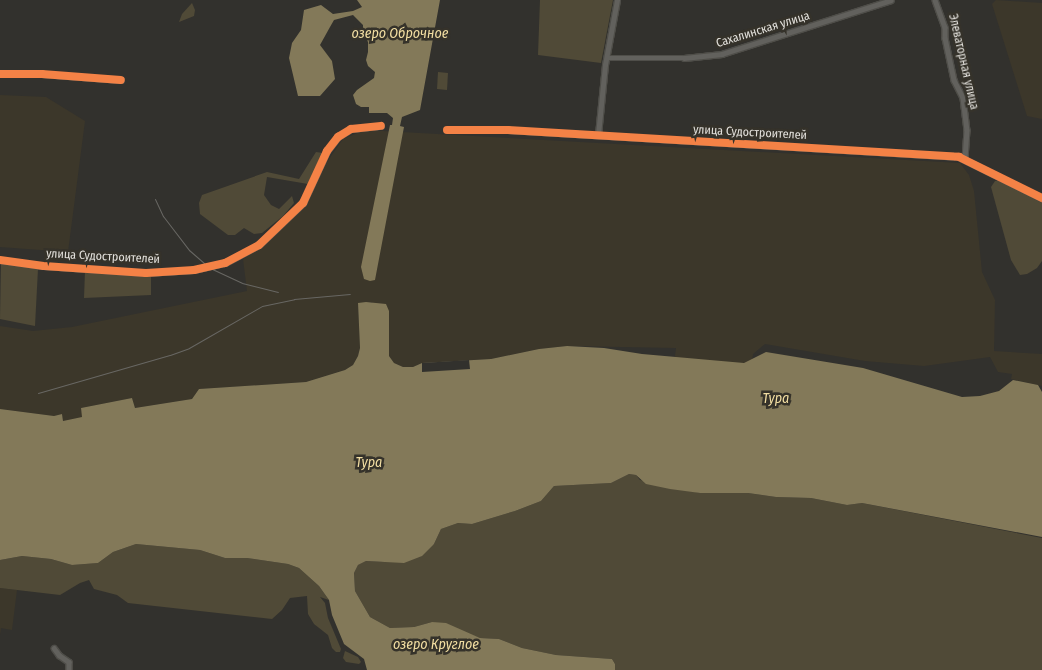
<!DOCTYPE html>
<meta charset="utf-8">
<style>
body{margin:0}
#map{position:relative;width:1042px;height:670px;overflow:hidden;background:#32312d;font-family:"Fira Sans Condensed",sans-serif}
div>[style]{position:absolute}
.built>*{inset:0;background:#3c372a}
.green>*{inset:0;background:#504a37}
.water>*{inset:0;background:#837959}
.pier>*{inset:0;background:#32312d}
.roads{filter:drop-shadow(1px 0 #4f4e49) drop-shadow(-1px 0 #4f4e49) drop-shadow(0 1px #4f4e49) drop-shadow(0 -1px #4f4e49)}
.street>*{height:4.5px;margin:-2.25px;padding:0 2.25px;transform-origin:2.25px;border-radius:2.25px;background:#62615d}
.rail>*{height:1px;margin:-0.5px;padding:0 0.5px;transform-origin:0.5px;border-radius:0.5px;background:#686763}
.cycleway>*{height:8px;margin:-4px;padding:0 4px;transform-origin:4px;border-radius:4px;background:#f48246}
span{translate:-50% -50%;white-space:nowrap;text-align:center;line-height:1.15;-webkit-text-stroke:5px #35322a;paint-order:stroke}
.street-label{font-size:12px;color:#e3e1dc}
.water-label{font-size:14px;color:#f2dea2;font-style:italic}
</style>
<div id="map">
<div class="built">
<div style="clip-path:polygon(996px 0,1042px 3px,1042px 119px,1027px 116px,992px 4px)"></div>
<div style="clip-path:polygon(0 95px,46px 97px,85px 121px,68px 252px,0 247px)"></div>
<div style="clip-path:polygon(365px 130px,960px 163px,969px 175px,974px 191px,982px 272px,995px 300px,994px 351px,1042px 354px,1042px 386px,1011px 379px,1012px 374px,998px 372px,990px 357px,924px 366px,865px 361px,765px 344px,753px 354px,751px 369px,674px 363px,676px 348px,567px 346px,539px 349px,491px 359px,422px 363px,413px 367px,403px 367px,394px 363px,389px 356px,389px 343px,372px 302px,358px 304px,360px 348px,358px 356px,353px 365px,345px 370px,306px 382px,199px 389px,192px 399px,135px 408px,132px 398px,81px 408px,83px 417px,63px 421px,62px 414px,54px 416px,0 409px,0 326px,33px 331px,72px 327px,247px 291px,243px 259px,262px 247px,306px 204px,327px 162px,343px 139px)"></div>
<div style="clip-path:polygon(0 588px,17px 590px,12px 630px,1px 628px,0 635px)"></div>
</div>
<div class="green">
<div style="clip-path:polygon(540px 0,613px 0,601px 63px,538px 55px)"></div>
<div style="clip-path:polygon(192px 3px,195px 10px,194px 16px,179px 22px,182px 14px)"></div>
<div style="clip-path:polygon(438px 72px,448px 73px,447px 90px,437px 89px)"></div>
<div style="clip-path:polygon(316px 152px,323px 153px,322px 159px,308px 184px,267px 177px,264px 195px,271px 205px,279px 209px,292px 196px,294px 203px,283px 216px,262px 233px,254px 234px,244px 228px,235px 235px,228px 235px,200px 214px,199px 203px,202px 195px,267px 172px,299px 179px)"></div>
<div style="clip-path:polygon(995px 181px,1001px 181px,1042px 203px,1042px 261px,1037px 268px,1027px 274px,1020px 275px,1011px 260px,991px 187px)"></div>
<div style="clip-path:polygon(1px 263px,38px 269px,35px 326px,0 319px)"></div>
<div style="clip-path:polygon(85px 271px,151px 276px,151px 295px,84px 298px)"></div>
<div style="clip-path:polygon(629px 474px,636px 475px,640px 480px,700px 493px,748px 493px,776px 497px,811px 498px,847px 505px,862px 503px,1042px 538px,1042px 670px,615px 670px,615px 664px,612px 659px,556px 655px,522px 648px,499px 639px,480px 638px,432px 622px,414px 627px,390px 628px,370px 617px,355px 591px,354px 573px,358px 565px,366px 561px,382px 562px,434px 544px,441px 529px,458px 523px,472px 524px,515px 511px,541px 501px,554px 486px,611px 483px)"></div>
<div style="clip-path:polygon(136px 544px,200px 550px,225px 558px,247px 558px,288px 564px,299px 568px,319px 586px,329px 600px,320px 597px,325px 603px,328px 618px,341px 649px,340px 652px,336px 652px,332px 648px,328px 635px,314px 624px,308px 614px,307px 596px,290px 598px,282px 610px,272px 619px,128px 603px,117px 595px,94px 589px,89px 580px,80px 583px,60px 595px,0 588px,0 560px,22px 556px,51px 559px,72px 565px,98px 563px,113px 552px)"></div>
<div style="clip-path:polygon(345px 651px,358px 657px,361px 662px,359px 664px,346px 662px,343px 658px)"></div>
</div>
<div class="water">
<div style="clip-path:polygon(357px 0,440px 0,420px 110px,402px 117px,400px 126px,404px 127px,375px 280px,370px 281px,364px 279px,361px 267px,390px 125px,392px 125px,393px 118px,387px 113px,369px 113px,369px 107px,361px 107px,356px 104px,353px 95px,357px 90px,374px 78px,375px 72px,368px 66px,366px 60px,368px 52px,368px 42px,363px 33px,363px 25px,353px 15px,334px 20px,330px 27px,320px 45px,332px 61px,335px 79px,320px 96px,298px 96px,289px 58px,292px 43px,301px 30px,304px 10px,321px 5px,333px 14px,353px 11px,362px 7px)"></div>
<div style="clip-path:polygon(366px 302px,386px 304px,389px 311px,389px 356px,394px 363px,403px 367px,413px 367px,422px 363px,491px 359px,539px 349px,567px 346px,604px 348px,642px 354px,744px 363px,766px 352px,863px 368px,962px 397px,980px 396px,999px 391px,1013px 380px,1038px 385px,1042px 392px,1042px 537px,862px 503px,847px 505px,811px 498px,776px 497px,748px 493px,700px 493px,670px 489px,646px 484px,636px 475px,629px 474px,611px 483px,554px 486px,541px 501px,515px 511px,472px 524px,458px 523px,441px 529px,434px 544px,422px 556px,404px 563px,366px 561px,358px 565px,354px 573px,355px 591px,370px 617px,390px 628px,414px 627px,432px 622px,446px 623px,480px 638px,499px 639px,522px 648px,556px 655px,612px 659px,615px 664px,615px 670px,367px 670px,364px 659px,344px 644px,332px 615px,329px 600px,319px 586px,299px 568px,288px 564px,247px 558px,225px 558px,200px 550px,136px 544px,113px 552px,98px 563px,72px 565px,51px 559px,22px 556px,0 560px,0 409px,54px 416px,62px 414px,63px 421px,82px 417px,81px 408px,132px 398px,135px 408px,192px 399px,199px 389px,306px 382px,345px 370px,353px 365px,358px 356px,360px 348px,358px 303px)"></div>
</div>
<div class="pier">
<div style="clip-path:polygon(469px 360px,470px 369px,422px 372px,422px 363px)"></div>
</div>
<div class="roads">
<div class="street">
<div style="left:935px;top:0;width:29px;rotate:70deg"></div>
<div style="left:945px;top:27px;width:11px;rotate:90deg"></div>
<div style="left:945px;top:38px;width:43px;rotate:77.9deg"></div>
<div style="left:954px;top:80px;width:20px;rotate:63deg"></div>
<div style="left:963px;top:98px;width:32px;rotate:83deg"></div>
<div style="left:967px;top:130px;width:29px;rotate:94deg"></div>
<div style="left:607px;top:58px;width:77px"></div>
<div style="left:684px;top:58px;width:38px;rotate:-6deg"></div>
<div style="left:722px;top:54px;width:177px;rotate:-17.7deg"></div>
<div style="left:0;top:74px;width:42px"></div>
<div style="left:42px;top:74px;width:79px;rotate:4.3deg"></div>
<div style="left:447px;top:130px;width:61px"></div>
<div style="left:508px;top:130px;width:452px;rotate:3.4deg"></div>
<div style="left:959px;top:157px;width:93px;rotate:26.3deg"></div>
<div style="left:598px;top:135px;width:70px;rotate:-84.3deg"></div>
<div style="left:605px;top:65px;width:66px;rotate:-79.5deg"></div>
<div style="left:0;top:260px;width:44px;rotate:7.8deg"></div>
<div style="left:44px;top:266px;width:102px;rotate:3.9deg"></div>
<div style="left:146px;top:273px;width:48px;rotate:-3.6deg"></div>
<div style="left:194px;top:270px;width:32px;rotate:-13deg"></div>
<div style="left:225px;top:263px;width:38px;rotate:-28deg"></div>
<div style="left:259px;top:245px;width:61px;rotate:-43.7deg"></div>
<div style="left:303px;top:203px;width:57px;rotate:-65.2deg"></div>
<div style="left:327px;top:151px;width:18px;rotate:-52deg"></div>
<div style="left:338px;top:137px;width:15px;rotate:-32deg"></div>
<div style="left:351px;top:129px;width:30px;rotate:-6deg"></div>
<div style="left:54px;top:648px;width:9px;rotate:54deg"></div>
<div style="left:59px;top:655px;width:12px;rotate:35deg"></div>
<div style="left:69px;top:662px;width:8px;rotate:90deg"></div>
</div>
</div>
<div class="rail">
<div style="left:155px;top:199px;width:19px;rotate:65deg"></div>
<div style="left:163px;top:216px;width:43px;rotate:52.6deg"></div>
<div style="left:189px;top:250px;width:28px;rotate:41deg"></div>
<div style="left:210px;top:268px;width:35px;rotate:25deg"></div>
<div style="left:242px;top:283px;width:37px;rotate:14deg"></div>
<div style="left:38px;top:393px;width:137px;rotate:-16.1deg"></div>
<div style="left:170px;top:355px;width:20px;rotate:-20deg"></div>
<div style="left:189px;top:348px;width:84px;rotate:-29.9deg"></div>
<div style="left:262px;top:306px;width:33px;rotate:-12deg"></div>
<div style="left:294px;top:299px;width:56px;rotate:-5.1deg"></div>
</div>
<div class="cycleway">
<div style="left:0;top:74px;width:42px"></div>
<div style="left:42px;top:74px;width:79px;rotate:4.3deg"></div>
<div style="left:447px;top:130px;width:61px"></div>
<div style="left:508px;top:130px;width:452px;rotate:3.4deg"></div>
<div style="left:959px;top:157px;width:93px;rotate:26.3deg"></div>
<div style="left:0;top:260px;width:44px;rotate:7.8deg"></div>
<div style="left:44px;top:266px;width:102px;rotate:3.9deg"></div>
<div style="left:146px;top:273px;width:48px;rotate:-3.6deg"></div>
<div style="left:194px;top:270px;width:32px;rotate:-13deg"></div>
<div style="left:225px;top:263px;width:38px;rotate:-28deg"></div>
<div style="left:259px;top:245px;width:61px;rotate:-43.7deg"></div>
<div style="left:303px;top:203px;width:57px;rotate:-65.2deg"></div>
<div style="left:327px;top:151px;width:18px;rotate:-52deg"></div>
<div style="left:338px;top:137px;width:15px;rotate:-32deg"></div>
<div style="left:351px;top:129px;width:30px;rotate:-6deg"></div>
</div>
<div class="street-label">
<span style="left:763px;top:30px;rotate:-17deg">Сахалинская улица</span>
<span style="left:963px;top:62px;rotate:77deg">Элеваторная улица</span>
<span style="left:750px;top:133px;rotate:3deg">улица Судостроителей</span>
<span style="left:103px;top:257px;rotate:3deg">улица Судостроителей</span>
</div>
<div class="water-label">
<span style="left:400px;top:34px">озеро Оброчное</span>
<span style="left:776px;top:399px">Тура</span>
<span style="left:369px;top:463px">Тура</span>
<span style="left:436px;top:645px">озеро Круглое</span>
</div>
</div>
